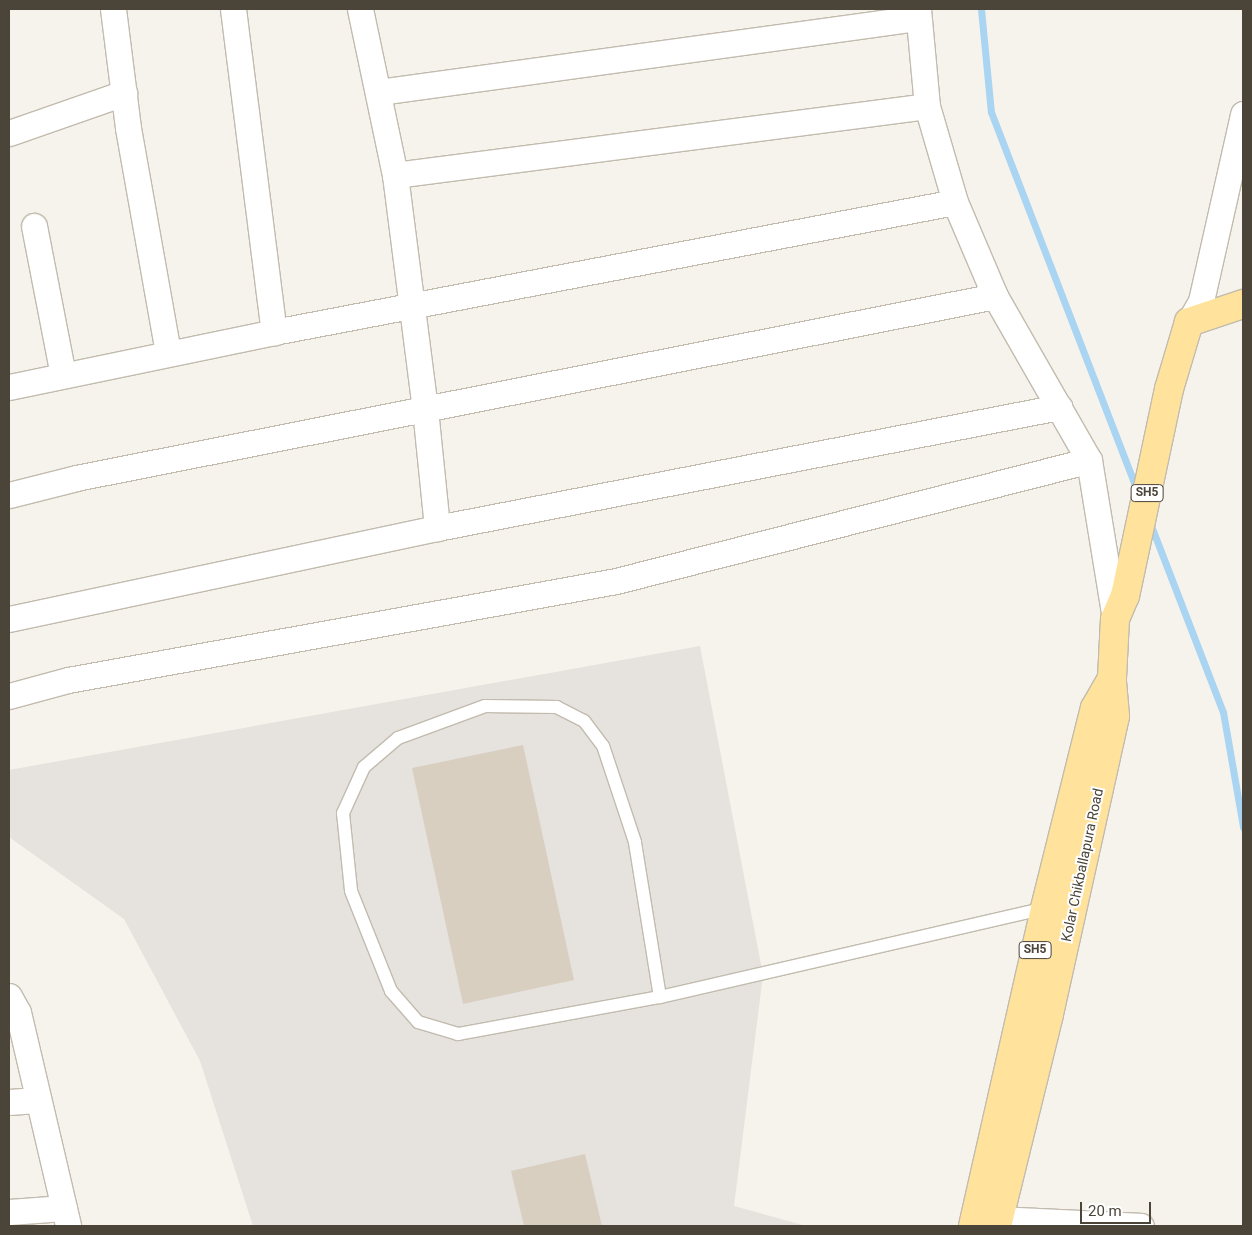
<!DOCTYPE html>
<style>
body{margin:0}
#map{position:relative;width:1252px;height:1235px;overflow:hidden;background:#f6f3ec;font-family:Roboto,sans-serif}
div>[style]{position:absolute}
.industrial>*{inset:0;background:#e6e2dd}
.stream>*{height:7px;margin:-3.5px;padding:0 3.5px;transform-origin:3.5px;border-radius:3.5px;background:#a9d4f2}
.building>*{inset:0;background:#d8cfc1}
.roads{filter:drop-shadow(1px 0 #c2bbae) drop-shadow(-1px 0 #c2bbae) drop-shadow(0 1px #c2bbae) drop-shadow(0 -1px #c2bbae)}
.lane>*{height:12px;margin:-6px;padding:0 6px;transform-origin:6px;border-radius:6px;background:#fff}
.street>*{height:25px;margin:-12.5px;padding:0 12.5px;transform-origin:12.5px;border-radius:12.5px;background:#fff}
.primary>*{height:28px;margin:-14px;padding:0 14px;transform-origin:14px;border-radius:14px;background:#ffe39c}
span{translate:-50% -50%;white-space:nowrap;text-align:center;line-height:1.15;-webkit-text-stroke:4px #fff;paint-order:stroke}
.shield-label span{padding:1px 4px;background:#fff;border:1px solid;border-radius:4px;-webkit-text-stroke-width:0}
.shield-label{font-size:12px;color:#4b4439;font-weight:700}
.street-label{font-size:14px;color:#4b4439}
.frame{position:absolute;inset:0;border:10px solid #4b4439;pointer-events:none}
.scale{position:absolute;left:1080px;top:1202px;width:71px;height:22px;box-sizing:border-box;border:2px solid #4b4439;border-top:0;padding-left:6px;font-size:15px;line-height:18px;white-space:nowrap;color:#4b4439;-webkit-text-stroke:4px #fff;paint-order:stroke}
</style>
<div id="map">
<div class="industrial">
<div style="clip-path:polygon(700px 646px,763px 975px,734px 1206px,806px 1226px,253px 1226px,200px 1061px,124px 919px,9px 837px,9px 770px)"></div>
</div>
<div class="stream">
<div style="left:981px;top:9px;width:103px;rotate:84.5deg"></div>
<div style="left:991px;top:112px;width:407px;rotate:68.9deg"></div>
<div style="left:1150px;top:523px;width:203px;rotate:68.9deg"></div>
<div style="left:1223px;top:712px;width:117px;rotate:80.1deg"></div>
</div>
<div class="building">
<div style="clip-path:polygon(523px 745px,574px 980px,463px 1004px,412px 768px)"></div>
<div style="clip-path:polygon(585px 1154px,602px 1226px,524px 1226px,511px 1171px)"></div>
</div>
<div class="roads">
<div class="lane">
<div style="left:660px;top:997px;width:157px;rotate:-99.2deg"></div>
<div style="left:635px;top:842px;width:101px;rotate:-108.4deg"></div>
<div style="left:603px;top:746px;width:31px;rotate:-127deg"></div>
<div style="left:584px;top:721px;width:30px;rotate:-153deg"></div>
<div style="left:557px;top:707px;width:72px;rotate:-179.2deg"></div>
<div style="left:485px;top:706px;width:93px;rotate:159.8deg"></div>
<div style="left:398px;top:738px;width:45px;rotate:139.5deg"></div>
<div style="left:364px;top:767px;width:51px;rotate:114.5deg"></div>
<div style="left:343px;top:813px;width:78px;rotate:84.1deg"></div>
<div style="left:351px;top:891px;width:108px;rotate:68.2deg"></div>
<div style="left:391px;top:991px;width:41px;rotate:48.9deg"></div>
<div style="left:418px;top:1022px;width:42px;rotate:16.7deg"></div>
<div style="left:458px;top:1034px;width:205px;rotate:-10.4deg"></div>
<div style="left:660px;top:997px;width:395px;rotate:-13deg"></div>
</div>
<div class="street">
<div style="left:113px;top:9px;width:120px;rotate:82.8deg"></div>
<div style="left:128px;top:128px;width:229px;rotate:79.9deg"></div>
<div style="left:233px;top:9px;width:326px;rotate:82.8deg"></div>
<div style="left:360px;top:9px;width:170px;rotate:78.1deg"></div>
<div style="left:395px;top:175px;width:236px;rotate:82.7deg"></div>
<div style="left:425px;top:409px;width:120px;rotate:84.2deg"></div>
<div style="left:918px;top:9px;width:97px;rotate:84.7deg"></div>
<div style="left:927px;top:106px;width:100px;rotate:73.7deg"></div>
<div style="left:955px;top:202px;width:102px;rotate:66.9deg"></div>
<div style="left:995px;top:296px;width:189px;rotate:60.2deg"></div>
<div style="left:1089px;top:460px;width:161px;rotate:80.7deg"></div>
<div style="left:379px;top:92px;width:544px;rotate:-7.82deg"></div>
<div style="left:9px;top:133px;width:122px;rotate:-19.2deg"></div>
<div style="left:395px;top:175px;width:536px;rotate:-7.39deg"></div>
<div style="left:34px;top:226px;width:152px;rotate:79deg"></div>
<div style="left:1189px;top:322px;width:24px;rotate:-60deg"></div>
<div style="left:1201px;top:301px;width:192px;rotate:-77.3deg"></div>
<div style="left:9px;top:387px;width:271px;rotate:-11.7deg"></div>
<div style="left:274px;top:332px;width:693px;rotate:-10.81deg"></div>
<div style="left:9px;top:495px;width:69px;rotate:-14.2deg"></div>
<div style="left:76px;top:478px;width:937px;rotate:-11.2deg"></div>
<div style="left:9px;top:619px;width:438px;rotate:-12deg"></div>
<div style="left:437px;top:528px;width:634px;rotate:-11.01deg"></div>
<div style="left:9px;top:696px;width:61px;rotate:-15.2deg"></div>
<div style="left:68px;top:680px;width:557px;rotate:-10.24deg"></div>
<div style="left:616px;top:581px;width:488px;rotate:-14.3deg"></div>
<div style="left:9px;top:996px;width:18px;rotate:61deg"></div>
<div style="left:18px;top:1012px;width:220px;rotate:76.8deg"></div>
<div style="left:9px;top:1102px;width:28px;rotate:-4deg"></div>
<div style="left:9px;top:1212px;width:55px;rotate:-4.2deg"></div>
<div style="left:999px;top:1219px;width:142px;rotate:2.8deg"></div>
</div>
<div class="primary">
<div style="left:973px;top:1226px;width:326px;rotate:-77.2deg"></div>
<div style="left:1045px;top:908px;width:206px;rotate:-76deg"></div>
<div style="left:1095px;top:708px;width:34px;rotate:-60deg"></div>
<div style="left:997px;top:1226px;width:218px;rotate:-76.2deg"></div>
<div style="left:1049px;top:1014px;width:305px;rotate:-77.5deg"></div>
<div style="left:1115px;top:716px;width:38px;rotate:-95deg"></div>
<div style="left:1112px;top:678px;width:59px;rotate:-87.1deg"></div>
<div style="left:1115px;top:619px;width:25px;rotate:-67deg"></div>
<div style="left:1125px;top:596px;width:212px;rotate:-78deg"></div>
<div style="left:1169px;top:389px;width:70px;rotate:-73.4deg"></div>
<div style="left:1189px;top:322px;width:57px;rotate:-18.4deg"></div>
</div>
</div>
<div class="shield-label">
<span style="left:1147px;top:493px">SH5</span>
<span style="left:1035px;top:950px">SH5</span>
</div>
<div class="street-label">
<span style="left:1082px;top:865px;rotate:-78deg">Kolar Chikballapura Road</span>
</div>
<div class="frame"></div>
<div class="scale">20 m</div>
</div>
